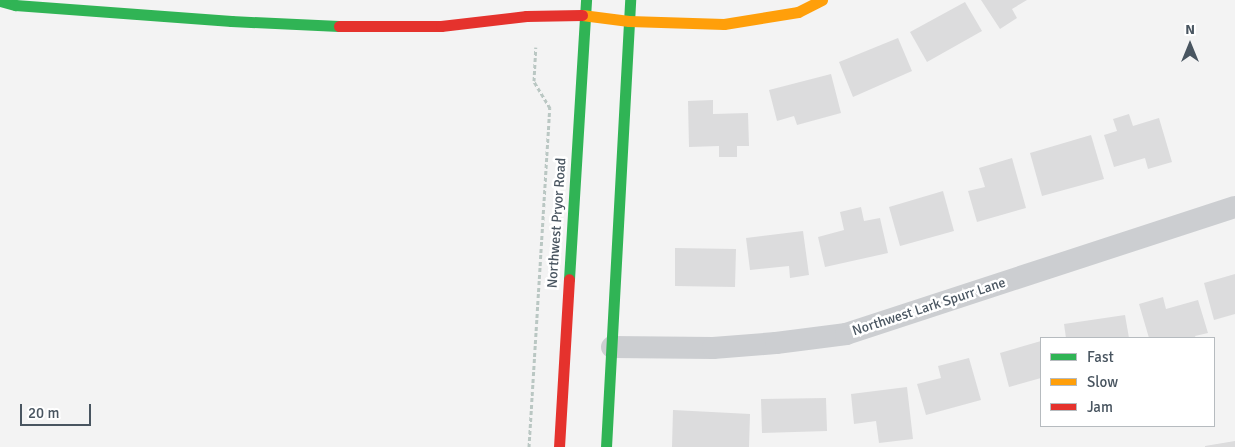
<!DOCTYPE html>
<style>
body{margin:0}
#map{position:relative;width:1235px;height:447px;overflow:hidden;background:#f3f3f3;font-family:Signika,sans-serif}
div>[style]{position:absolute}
.building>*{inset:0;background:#dcdcdd}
.path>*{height:3px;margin-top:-1.5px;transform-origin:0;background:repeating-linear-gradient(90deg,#bac7c3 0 4px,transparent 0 6.5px)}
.street>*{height:22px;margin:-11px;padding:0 11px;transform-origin:11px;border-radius:11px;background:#ccced1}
.fast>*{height:11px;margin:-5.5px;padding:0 5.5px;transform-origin:5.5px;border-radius:5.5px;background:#30b455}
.slow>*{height:11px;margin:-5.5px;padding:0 5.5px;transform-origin:5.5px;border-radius:5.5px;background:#ff9f0a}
.jam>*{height:11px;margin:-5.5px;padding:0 5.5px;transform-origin:5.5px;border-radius:5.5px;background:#e5322d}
span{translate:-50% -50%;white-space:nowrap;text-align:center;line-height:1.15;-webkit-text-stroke:5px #fff;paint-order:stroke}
.street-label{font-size:14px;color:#495560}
.legend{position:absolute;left:1040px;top:337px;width:175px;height:90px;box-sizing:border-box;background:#fff;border:1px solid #b6bbbf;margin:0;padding:6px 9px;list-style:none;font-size:15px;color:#495560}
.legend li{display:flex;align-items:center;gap:10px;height:25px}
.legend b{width:25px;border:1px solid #b6bbbf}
.north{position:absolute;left:1165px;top:20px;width:50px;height:50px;-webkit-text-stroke:4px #fff;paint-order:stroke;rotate:0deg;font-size:14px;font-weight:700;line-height:20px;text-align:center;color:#495560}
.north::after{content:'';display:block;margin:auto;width:18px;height:22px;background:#495560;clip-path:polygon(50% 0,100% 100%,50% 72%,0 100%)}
.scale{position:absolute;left:20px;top:404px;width:71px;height:22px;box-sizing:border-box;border:2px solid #495560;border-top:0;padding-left:6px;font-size:15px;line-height:18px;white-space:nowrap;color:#495560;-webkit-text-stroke:4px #fff;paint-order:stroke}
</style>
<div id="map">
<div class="building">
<div style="clip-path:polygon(981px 0,1027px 0,1012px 9px,1017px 18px,1000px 29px)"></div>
<div style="clip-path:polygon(965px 2px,982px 31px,927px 62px,910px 32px)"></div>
<div style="clip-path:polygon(898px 38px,912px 71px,853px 97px,839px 62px)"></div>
<div style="clip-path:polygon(831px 74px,841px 113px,797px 125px,794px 116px,777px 121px,769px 90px)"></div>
<div style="clip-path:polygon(713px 100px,713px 114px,748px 113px,749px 146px,737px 146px,737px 157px,719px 157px,719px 146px,689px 147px,688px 101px)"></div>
<div style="clip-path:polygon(1129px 114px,1133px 126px,1159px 118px,1172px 162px,1148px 169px,1145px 158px,1114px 167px,1104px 135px,1117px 131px,1113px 119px)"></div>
<div style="clip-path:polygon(1091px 135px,1104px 179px,1042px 196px,1030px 153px)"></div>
<div style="clip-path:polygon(1012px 158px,1026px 208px,977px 222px,968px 191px,985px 187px,979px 168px)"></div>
<div style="clip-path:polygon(943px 191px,954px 231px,900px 246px,889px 207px)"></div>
<div style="clip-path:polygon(861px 207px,864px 221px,880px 218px,888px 253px,825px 267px,818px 237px,844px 230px,840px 212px)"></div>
<div style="clip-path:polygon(803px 231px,809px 275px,790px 278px,789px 266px,750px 270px,746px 238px)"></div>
<div style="clip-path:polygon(675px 248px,736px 249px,735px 287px,675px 286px)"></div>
<div style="clip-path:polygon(1235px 274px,1235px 314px,1214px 320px,1204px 283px)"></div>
<div style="clip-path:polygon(1163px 297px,1166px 309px,1198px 300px,1208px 333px,1195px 336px,1196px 338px,1149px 338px,1139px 304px)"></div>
<div style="clip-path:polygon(1125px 315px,1129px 338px,1066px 338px,1064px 324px)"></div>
<div style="clip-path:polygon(1041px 341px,1041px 378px,1009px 387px,1000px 353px)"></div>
<div style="clip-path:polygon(969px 358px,981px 400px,926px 415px,917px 384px,941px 378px,938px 366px)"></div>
<div style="clip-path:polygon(907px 387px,913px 439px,879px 443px,876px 421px,854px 424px,851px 394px)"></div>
<div style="clip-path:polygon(826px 398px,827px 431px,762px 433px,761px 399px)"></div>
<div style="clip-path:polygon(673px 410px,750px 414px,749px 447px,672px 447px)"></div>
<div style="clip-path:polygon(1235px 441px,1235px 447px,1205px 447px,1205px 446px)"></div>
</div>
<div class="path">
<div style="left:529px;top:447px;width:340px;rotate:-86.5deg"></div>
<div style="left:550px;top:108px;width:31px;rotate:-121deg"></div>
<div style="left:534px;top:81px;width:34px;rotate:-87deg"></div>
</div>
<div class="street">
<div style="left:612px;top:347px;width:101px;rotate:0.6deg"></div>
<div style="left:713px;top:348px;width:63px;rotate:-4.5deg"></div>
<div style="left:776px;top:343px;width:71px;rotate:-7.3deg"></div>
<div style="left:846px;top:334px;width:409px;rotate:-18.1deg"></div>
</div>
<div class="fast">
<div style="left:0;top:1px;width:16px;rotate:15deg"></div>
<div style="left:15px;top:5px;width:217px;rotate:4.2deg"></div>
<div style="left:231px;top:21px;width:108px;rotate:2.7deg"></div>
<div style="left:569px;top:279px;width:280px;rotate:-86.5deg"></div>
<div style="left:606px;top:447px;width:448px;rotate:-86.9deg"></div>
</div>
<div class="slow">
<div style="left:582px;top:15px;width:47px;rotate:7.3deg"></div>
<div style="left:629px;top:21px;width:95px;rotate:1.8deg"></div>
<div style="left:724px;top:24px;width:75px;rotate:-9.2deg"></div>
<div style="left:798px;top:12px;width:27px;rotate:-27deg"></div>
</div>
<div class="jam">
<div style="left:339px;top:26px;width:102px"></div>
<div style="left:441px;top:26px;width:86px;rotate:-6.7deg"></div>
<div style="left:526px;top:16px;width:56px;rotate:-1deg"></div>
<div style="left:559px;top:447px;width:168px;rotate:-86.6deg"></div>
</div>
<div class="street-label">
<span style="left:557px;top:223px;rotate:-86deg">Northwest Pryor Road</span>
<span style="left:929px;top:307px;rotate:-18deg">Northwest Lark Spurr Lane</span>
</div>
<ul class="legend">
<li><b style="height:6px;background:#30b455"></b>Fast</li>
<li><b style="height:6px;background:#ff9f0a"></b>Slow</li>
<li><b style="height:6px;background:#e5322d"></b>Jam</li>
</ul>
<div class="north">N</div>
<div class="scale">20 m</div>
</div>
